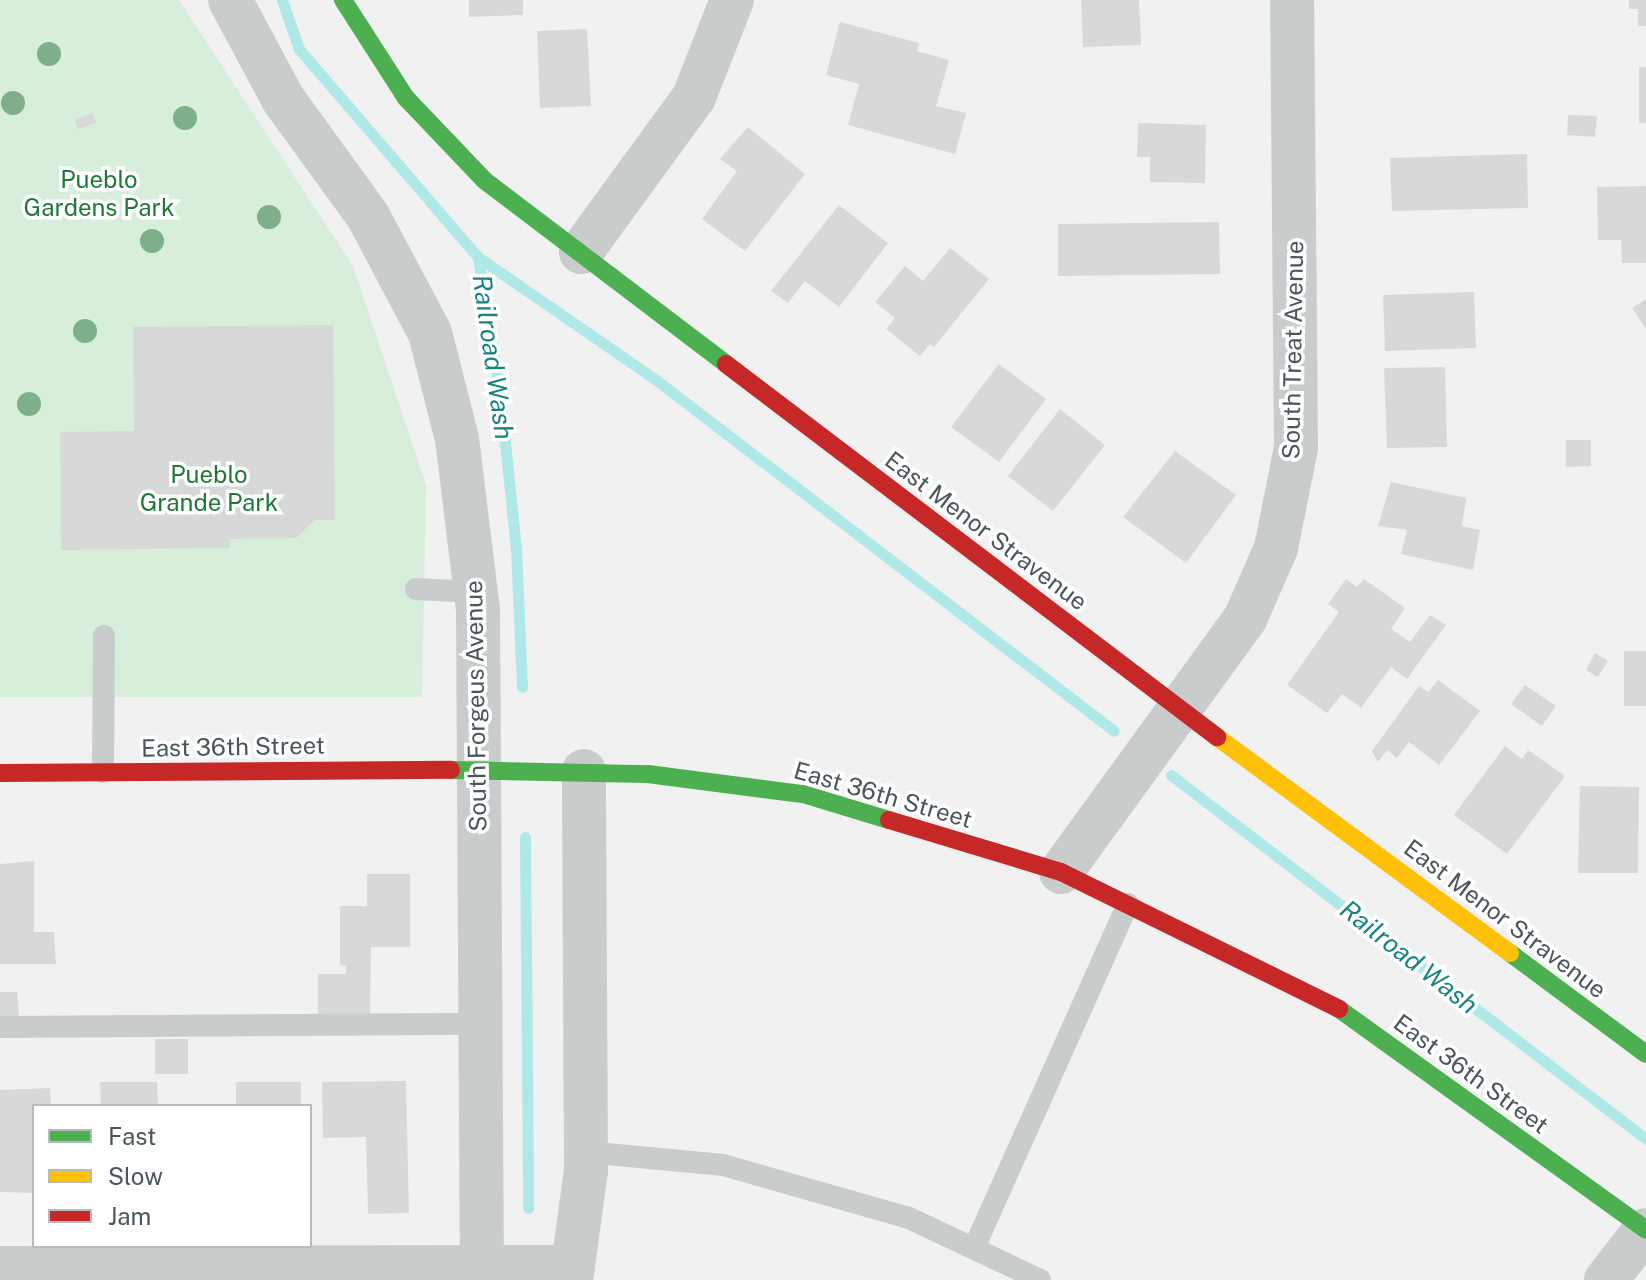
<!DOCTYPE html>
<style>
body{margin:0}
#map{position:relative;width:1646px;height:1280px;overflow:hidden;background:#f1f1f1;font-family:"Public Sans",sans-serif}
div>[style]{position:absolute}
.green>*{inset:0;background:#d7eeda}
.stream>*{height:11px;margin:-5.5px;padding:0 5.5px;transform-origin:5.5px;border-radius:5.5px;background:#aee9e8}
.building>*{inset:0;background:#d7d9d9}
.lane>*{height:22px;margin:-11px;padding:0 11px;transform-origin:11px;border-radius:11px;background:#c8cccc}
.street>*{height:44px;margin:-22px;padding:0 22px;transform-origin:22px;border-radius:22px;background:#c8cccc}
.fast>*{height:18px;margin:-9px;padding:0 9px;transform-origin:9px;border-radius:9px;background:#4caf50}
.slow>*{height:18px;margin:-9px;padding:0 9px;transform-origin:9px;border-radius:9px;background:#ffc107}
.jam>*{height:18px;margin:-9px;padding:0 9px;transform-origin:9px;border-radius:9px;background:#c62828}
.trees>*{width:24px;height:24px;margin:-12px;border-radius:50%;background:#7daf8b}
span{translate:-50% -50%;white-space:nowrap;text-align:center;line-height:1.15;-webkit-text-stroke:7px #fff;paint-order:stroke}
.park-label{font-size:24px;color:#1e7937}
.street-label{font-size:24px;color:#49575c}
.water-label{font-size:26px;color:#158483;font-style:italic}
.legend{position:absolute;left:32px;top:1104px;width:280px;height:144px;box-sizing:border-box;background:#fff;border:2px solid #b6bcbe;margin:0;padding:10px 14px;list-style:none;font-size:24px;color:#49575c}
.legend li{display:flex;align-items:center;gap:16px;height:40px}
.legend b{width:40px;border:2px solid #b6bcbe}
</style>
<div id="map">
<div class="green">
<div style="clip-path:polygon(0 0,179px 0,353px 266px,426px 485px,422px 697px,0 697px)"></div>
</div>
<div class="stream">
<div style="left:282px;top:0;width:52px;rotate:70.9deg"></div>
<div style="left:299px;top:49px;width:274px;rotate:49.3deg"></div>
<div style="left:478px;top:257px;width:139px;rotate:80.9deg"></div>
<div style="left:500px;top:394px;width:156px;rotate:84.1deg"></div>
<div style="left:516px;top:549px;width:138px;rotate:87.5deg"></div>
<div style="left:478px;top:257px;width:215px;rotate:34.6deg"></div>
<div style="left:655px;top:379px;width:578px;rotate:37.48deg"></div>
<div style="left:1171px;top:775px;width:598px;rotate:37.46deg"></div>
<div style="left:525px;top:837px;width:371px;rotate:89.5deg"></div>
</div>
<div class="building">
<div style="clip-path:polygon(469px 0,523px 0,523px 15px,469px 17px)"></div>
<div style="clip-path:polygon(1081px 0,1139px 0,1141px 45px,1083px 47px)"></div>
<div style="clip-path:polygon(1629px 0,1646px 0,1646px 26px,1638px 26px,1638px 9px,1629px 9px)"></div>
<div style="clip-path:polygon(840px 22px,919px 43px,917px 51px,949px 60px,936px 106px,966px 113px,955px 154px,848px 125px,859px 84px,826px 75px)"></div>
<div style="clip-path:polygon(587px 29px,591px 106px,540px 108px,537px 31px)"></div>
<div style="clip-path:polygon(1639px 67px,1646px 67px,1646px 123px,1639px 123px)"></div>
<div style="clip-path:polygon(93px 113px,96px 123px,78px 129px,75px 120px)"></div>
<div style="clip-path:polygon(1568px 115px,1597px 116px,1595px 137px,1567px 135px)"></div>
<div style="clip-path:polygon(1138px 123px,1206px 125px,1205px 183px,1150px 182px,1150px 157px,1137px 157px)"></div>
<div style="clip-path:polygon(748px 127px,805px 174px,745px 251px,702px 219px,737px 171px,720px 159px)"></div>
<div style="clip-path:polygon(1527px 154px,1528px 208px,1392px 211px,1390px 158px)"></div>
<div style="clip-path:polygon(1646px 186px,1646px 263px,1622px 263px,1621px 240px,1598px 240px,1597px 187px)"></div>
<div style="clip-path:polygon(839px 205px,888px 243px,839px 307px,805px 281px,788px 303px,771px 291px)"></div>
<div style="clip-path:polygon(1219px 222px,1220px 274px,1058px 276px,1058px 224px)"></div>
<div style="clip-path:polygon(950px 248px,989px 279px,934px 347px,930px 344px,920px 356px,886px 329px,895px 318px,875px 302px,905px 266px,923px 281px)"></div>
<div style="clip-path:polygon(1474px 292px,1476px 348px,1385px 351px,1383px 295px)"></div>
<div style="clip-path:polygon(1646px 299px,1646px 329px,1632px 308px)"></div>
<div style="clip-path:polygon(333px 325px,335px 520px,315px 520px,296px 538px,229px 539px,230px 548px,61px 550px,60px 432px,134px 431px,133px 327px)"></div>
<div style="clip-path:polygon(999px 364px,1046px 399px,999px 462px,951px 427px)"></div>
<div style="clip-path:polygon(1445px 367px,1447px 447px,1387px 448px,1384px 368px)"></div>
<div style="clip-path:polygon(1060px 409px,1105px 445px,1053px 511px,1008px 476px)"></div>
<div style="clip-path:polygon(1566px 440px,1591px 440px,1591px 466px,1566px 467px)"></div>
<div style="clip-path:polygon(1175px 451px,1236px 495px,1186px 563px,1123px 517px)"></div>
<div style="clip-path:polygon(1391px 482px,1466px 498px,1462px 526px,1480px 530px,1473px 570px,1401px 554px,1407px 530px,1378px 526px)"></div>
<div style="clip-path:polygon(1346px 579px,1357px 587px,1364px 579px,1405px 608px,1391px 629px,1410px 642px,1430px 615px,1446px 625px,1407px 679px,1391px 667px,1361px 708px,1342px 694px,1327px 713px,1287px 685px,1339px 612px,1328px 604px)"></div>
<div style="clip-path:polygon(1624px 651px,1646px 651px,1646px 706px,1624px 706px)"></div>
<div style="clip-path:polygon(1595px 653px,1608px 661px,1598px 677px,1586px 670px)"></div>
<div style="clip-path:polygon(1438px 680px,1480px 711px,1439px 765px,1409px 742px,1397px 758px,1387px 750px,1378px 762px,1372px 751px,1419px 686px,1428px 692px)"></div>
<div style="clip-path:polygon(1525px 685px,1556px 706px,1542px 726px,1511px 704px)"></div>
<div style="clip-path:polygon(1505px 746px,1522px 759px,1528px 750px,1565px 776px,1507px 854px,1454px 815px)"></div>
<div style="clip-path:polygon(1580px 786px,1639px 787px,1638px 873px,1578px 873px)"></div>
<div style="clip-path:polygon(34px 861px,34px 932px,54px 932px,56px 964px,0 964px,0 864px)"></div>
<div style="clip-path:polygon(367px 874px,410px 874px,410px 947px,371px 947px,370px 1015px,318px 1015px,318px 974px,346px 974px,346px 966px,340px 965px,340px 906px,367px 906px)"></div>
<div style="clip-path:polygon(0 992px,17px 992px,19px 1017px,0 1018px)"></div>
<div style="clip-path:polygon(155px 1039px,188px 1039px,188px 1074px,155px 1074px)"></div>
<div style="clip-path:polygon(406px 1081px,409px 1213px,368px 1214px,366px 1137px,323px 1138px,322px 1082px)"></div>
<div style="clip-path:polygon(100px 1082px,157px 1082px,158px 1106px,101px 1106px)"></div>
<div style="clip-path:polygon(236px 1082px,301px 1082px,301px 1106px,236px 1106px)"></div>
<div style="clip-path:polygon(50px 1088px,51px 1106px,34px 1106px,34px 1193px,0 1192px,0 1090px)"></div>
</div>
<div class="lane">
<div style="left:416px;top:589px;width:60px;rotate:2.9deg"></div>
<div style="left:103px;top:772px;width:136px;rotate:-89.6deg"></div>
<div style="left:0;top:1027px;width:479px;rotate:-0.4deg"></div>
<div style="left:586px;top:1152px;width:138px;rotate:5.4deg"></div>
<div style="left:723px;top:1165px;width:193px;rotate:15.9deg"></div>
<div style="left:909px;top:1218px;width:145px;rotate:25.3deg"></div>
<div style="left:974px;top:1248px;width:377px;rotate:-65.9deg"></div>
</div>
<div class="street">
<div style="left:230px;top:0;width:112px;rotate:61.8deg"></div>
<div style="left:283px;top:99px;width:145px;rotate:54deg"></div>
<div style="left:368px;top:216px;width:132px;rotate:62.1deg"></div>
<div style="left:430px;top:333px;width:109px;rotate:75.7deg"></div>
<div style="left:457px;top:439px;width:172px;rotate:83deg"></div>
<div style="left:478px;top:610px;width:670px;rotate:89.66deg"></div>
<div style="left:581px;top:252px;width:192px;rotate:-53.9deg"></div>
<div style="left:694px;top:97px;width:104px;rotate:-68.6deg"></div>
<div style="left:1061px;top:872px;width:313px;rotate:-54deg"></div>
<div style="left:1245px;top:619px;width:77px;rotate:-66.4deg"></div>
<div style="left:1276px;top:548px;width:102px;rotate:-78.7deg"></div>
<div style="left:1296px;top:448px;width:448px;rotate:-90.5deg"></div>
<div style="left:0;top:1268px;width:573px;rotate:-0.1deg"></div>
<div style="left:571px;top:1280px;width:110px;rotate:-82.2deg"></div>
<div style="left:586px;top:1171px;width:400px;rotate:-90.3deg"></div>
<div style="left:1606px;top:1280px;width:63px;rotate:-52deg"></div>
</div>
<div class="fast">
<div style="left:343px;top:0;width:117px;rotate:57.3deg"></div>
<div style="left:406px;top:98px;width:113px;rotate:46.4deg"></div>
<div style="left:484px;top:180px;width:304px;rotate:37.2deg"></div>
<div style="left:451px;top:770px;width:197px;rotate:1.2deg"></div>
<div style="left:648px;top:774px;width:156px;rotate:7.4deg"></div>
<div style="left:803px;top:794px;width:90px;rotate:16.8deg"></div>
<div style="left:1510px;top:953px;width:169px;rotate:36.6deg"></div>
<div style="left:1339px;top:1009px;width:378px;rotate:35.7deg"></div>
</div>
<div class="slow">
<div style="left:1217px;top:737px;width:364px;rotate:36.4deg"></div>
</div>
<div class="jam">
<div style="left:726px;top:364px;width:617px;rotate:37.22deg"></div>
<div style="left:0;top:773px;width:451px;rotate:-0.4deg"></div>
<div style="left:889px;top:820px;width:180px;rotate:16.8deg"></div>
<div style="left:1061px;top:872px;width:310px;rotate:26.2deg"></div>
</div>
<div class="trees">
<div style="left:49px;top:54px"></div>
<div style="left:13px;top:103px"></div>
<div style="left:185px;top:118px"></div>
<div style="left:269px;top:217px"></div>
<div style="left:152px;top:241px"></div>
<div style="left:85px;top:331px"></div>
<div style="left:29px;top:404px"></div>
</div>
<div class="park-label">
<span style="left:99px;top:194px">Pueblo<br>Gardens Park</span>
<span style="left:209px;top:489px">Pueblo<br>Grande Park</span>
</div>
<div class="street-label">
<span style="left:1293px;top:350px;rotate:-89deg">South Treat Avenue</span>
<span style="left:986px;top:531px;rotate:37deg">East Menor Stravenue</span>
<span style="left:476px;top:706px;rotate:-91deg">South Forgeus Avenue</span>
<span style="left:233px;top:747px;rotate:-1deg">East 36th Street</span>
<span style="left:883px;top:795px;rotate:16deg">East 36th Street</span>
<span style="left:1505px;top:919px;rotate:37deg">East Menor Stravenue</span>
<span style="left:1471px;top:1074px;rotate:36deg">East 36th Street</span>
</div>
<div class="water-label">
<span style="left:493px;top:357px;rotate:82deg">Railroad Wash</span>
<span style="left:1409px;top:957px;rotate:38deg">Railroad Wash</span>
</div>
<ul class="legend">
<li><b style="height:10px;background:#4caf50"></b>Fast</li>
<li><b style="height:10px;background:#ffc107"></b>Slow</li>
<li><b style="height:10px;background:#c62828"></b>Jam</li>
</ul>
</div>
